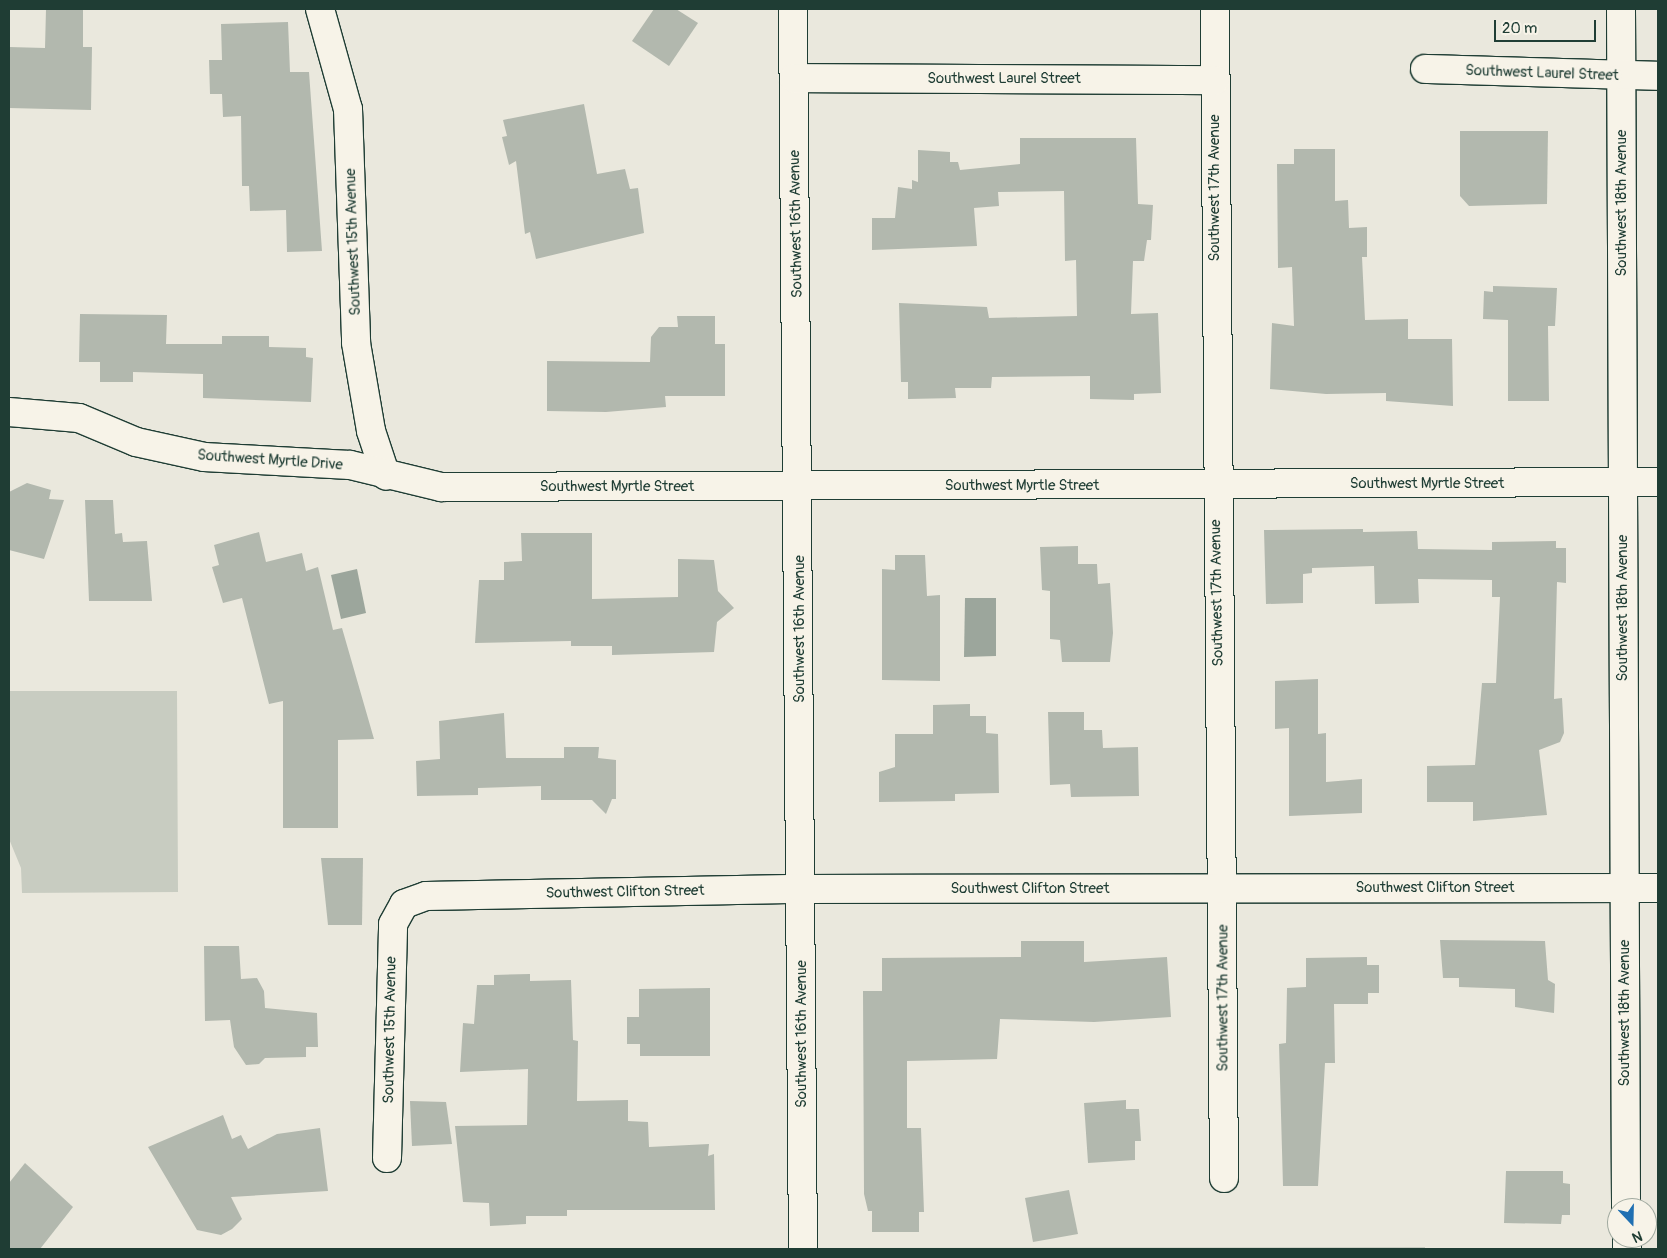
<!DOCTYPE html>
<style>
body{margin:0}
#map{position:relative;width:1667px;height:1258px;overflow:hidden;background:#eae8dd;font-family:Pangolin,sans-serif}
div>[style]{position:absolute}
.green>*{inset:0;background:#c8ccc1}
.water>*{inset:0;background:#9ca69c}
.building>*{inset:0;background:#b2b8ae}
.roads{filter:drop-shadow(1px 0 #1f3d34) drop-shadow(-1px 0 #1f3d34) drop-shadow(0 1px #1f3d34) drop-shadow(0 -1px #1f3d34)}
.minor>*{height:28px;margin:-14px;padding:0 14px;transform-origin:14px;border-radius:14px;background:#f7f3e8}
span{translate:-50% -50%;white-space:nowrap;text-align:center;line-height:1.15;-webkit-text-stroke:5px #f7f3e8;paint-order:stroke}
.street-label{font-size:15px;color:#1f3d34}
.frame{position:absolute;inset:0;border:10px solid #1f3d34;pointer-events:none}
.north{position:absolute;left:1607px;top:1198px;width:50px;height:50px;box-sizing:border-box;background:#f7f3e8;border:1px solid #a1aaa0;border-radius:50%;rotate:159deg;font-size:14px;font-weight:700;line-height:20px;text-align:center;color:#1f3d34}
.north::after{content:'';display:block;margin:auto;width:18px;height:22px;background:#1f6fb2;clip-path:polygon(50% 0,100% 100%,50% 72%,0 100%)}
.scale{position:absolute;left:1494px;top:20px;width:102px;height:22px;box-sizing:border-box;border:2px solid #1f3d34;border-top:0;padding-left:6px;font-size:15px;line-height:18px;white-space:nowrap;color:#1f3d34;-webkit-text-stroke:4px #f7f3e8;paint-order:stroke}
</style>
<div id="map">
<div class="green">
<div style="clip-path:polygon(9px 691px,177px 691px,178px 892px,22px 893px,21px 868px,9px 839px)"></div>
<div style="clip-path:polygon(1425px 1247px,1425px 1249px,850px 1249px,850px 1248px)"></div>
</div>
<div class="water">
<div style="clip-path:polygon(357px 569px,366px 613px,341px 619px,331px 575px)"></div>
<div style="clip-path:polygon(965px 598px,996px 598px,996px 656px,964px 657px)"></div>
</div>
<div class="building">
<div style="clip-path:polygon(46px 9px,83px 9px,83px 47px,92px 47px,91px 110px,9px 108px,9px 47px,45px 48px)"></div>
<div style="clip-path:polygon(654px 9px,676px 9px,698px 23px,669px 66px,632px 41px)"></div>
<div style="clip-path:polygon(288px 22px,290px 72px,309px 72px,322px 251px,287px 252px,286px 210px,250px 211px,249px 186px,242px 186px,241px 116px,223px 117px,222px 94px,210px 94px,209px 60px,222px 60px,221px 24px)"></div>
<div style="clip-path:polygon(584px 104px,597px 174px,625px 169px,630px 189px,638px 188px,644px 233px,536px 259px,530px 232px,525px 234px,516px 161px,509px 165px,502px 137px,507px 136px,503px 120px)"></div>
<div style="clip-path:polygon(1460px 131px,1548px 131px,1547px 204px,1469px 206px,1460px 196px)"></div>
<div style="clip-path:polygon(1020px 138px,1136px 138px,1138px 204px,1153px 205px,1151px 240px,1147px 240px,1144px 261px,1133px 261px,1131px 314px,1158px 313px,1161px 393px,1134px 394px,1134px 400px,1090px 399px,1090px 376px,992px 377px,991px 388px,955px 388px,956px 398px,908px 399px,908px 382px,901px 382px,899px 303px,987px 307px,989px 318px,1077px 316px,1076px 260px,1065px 261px,1064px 191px,998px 192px,999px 206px,974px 208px,977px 246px,872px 250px,872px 218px,895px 218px,898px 187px,912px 189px,912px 180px,918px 182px,918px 150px,950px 152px,950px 162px,958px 162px,960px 170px,1020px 164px)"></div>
<div style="clip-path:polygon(1294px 149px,1335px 149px,1335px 201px,1348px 200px,1349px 228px,1367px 227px,1367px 257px,1362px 257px,1365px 320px,1408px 319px,1408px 339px,1452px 339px,1453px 406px,1386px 401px,1386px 393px,1326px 394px,1270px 389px,1272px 323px,1294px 326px,1292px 267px,1278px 268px,1277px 164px,1294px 164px)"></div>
<div style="clip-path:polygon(1493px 286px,1557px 288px,1555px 326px,1548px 326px,1549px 401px,1508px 401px,1508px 320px,1483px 319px,1484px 291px,1493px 292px)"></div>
<div style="clip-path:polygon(80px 314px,167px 315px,166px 344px,222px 344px,222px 336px,269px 336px,269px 347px,306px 348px,306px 357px,313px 358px,311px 402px,203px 398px,203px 374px,133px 372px,133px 382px,100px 382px,100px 362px,79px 362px)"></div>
<div style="clip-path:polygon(677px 316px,715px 316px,715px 344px,725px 344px,725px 396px,665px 396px,666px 407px,606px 412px,547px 411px,547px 361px,650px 362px,651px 337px,659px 327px,678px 327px)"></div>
<div style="clip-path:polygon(27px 483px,51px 490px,49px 499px,64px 500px,44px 559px,9px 550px,9px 492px)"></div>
<div style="clip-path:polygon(85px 500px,113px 500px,115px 534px,122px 533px,123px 542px,147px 541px,152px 601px,89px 601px)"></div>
<div style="clip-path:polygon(1363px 529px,1363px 532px,1417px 531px,1418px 549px,1492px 550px,1492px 542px,1556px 541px,1556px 548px,1566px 548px,1566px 583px,1557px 582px,1554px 699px,1562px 698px,1564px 733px,1560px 742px,1539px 750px,1547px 815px,1473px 821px,1473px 802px,1427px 802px,1427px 766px,1475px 765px,1482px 683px,1496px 683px,1500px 597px,1492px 597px,1492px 580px,1418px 579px,1419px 603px,1375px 604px,1374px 566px,1312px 568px,1312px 573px,1303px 574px,1303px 603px,1266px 604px,1264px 530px)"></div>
<div style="clip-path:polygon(259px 532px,266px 562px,302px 553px,306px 571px,318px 567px,333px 630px,342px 628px,374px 739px,338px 740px,338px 828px,283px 828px,283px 701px,269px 704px,242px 598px,223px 603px,212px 567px,219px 565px,214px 545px)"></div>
<div style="clip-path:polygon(521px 533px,592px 533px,592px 599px,678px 597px,678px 559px,714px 560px,718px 591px,734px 608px,717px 622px,714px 652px,612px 655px,612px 646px,571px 646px,571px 641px,475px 643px,479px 580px,504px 580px,504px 562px,522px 561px)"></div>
<div style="clip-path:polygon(1078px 546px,1078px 564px,1097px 564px,1098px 584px,1110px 583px,1113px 633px,1110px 662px,1062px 662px,1060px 640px,1050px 639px,1050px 591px,1042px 590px,1040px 547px)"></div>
<div style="clip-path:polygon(895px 555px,925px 555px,927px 596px,940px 595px,940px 681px,882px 680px,882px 569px,895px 570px)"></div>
<div style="clip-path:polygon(1318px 679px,1318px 734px,1326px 733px,1326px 782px,1362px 779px,1362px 813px,1289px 816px,1289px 728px,1275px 729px,1275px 681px)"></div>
<div style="clip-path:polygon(970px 704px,970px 716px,986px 716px,986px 733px,998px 734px,999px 793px,955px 794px,955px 801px,879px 802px,879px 772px,895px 767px,895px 734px,933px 734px,933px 705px)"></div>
<div style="clip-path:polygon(1048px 712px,1084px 712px,1084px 730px,1102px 730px,1103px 748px,1138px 747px,1139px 796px,1071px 797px,1070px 784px,1050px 785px)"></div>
<div style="clip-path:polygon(504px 713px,506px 758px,564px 758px,564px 747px,599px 747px,598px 758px,616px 760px,616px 799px,612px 799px,606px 814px,592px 800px,541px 800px,541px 786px,478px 788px,478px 795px,417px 796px,416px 761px,440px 759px,439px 721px)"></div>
<div style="clip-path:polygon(321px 858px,363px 858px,362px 925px,328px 925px)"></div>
<div style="clip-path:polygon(1440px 940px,1545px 941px,1548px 980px,1555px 984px,1554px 1013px,1515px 1007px,1515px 989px,1459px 987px,1459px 978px,1443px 978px)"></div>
<div style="clip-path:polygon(1021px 941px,1084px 941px,1084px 962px,1167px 957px,1171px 1017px,1094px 1022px,1000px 1019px,997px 1059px,907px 1061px,907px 1128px,921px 1128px,924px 1212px,919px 1212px,919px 1232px,872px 1232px,872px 1211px,868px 1211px,864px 1194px,863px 991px,882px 991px,882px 958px,1021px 957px)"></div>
<div style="clip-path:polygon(204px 946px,239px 946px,241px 979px,257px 978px,264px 991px,265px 1008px,317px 1013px,318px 1047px,306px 1047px,306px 1057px,265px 1058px,259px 1064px,246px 1065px,234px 1047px,230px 1020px,205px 1021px)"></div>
<div style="clip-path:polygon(1367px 957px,1367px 965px,1379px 965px,1379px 993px,1368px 993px,1368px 1004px,1334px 1004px,1335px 1063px,1325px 1063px,1318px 1186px,1283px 1186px,1279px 1044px,1286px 1043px,1287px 988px,1306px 987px,1306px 958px)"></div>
<div style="clip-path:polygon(530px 974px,530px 981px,571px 980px,573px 1040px,578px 1041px,577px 1101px,628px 1100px,628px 1121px,648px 1122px,649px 1147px,709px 1144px,708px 1156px,714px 1154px,715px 1210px,567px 1210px,567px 1216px,526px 1216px,526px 1224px,490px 1226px,489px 1203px,463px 1202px,455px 1126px,527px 1125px,528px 1069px,460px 1072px,463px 1023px,474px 1024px,477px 985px,494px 985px,494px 975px)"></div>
<div style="clip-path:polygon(710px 988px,710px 1056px,640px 1056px,640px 1044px,627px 1044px,627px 1017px,639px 1017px,639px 989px)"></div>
<div style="clip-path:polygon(1126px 1100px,1126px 1109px,1139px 1109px,1141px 1141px,1135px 1141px,1135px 1160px,1088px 1163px,1084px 1103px)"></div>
<div style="clip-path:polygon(410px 1101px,446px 1102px,452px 1144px,412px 1146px)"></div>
<div style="clip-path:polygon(223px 1115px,232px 1139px,241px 1135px,248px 1149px,277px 1134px,320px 1128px,328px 1191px,231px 1197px,242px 1219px,232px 1229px,221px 1235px,197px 1230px,148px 1147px)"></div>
<div style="clip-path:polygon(25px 1163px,73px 1207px,40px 1249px,9px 1249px,9px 1183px)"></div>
<div style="clip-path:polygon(1506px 1171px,1563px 1171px,1563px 1183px,1570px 1184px,1570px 1215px,1562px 1215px,1561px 1224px,1504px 1223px)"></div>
<div style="clip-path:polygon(1069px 1190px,1078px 1234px,1033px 1242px,1025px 1198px)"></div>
</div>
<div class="roads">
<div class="minor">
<div style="left:320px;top:9px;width:104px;rotate:74.4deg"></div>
<div style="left:348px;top:109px;width:234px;rotate:88deg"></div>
<div style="left:356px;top:343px;width:89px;rotate:80.3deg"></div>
<div style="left:371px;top:431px;width:47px;rotate:71.6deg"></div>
<div style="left:793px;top:9px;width:1240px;rotate:89.54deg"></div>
<div style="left:1215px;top:9px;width:1169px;rotate:89.56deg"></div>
<div style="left:1621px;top:9px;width:1199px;rotate:89.76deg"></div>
<div style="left:1425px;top:69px;width:233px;rotate:1.7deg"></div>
<div style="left:794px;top:78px;width:421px;rotate:0.3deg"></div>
<div style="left:9px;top:412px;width:70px;rotate:4.9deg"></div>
<div style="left:79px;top:418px;width:62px;rotate:22.8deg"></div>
<div style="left:136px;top:442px;width:70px;rotate:12.4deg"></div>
<div style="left:204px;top:457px;width:146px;rotate:3.1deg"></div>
<div style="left:350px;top:465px;width:94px;rotate:13.6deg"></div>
<div style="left:441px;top:487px;width:1217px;rotate:-0.24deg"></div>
<div style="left:387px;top:1158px;width:234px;rotate:-88.5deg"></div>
<div style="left:393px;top:924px;width:23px;rotate:-61deg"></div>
<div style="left:404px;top:904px;width:23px;rotate:-20deg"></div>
<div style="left:426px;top:896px;width:376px;rotate:-1.1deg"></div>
<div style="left:802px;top:889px;width:856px;rotate:-0.07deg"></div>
<div style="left:1627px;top:1238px;width:11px;rotate:90deg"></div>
</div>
</div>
<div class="street-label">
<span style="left:1542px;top:73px;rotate:2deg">Southwest Laurel Street</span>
<span style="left:1004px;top:79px">Southwest Laurel Street</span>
<span style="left:1215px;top:188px;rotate:-90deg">Southwest 17th Avenue</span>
<span style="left:1622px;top:203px;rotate:-90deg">Southwest 18th Avenue</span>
<span style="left:796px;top:224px;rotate:-91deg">Southwest 16th Avenue</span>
<span style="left:353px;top:242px;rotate:-92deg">Southwest 15th Avenue</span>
<span style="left:270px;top:460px;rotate:4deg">Southwest Myrtle Drive</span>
<span style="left:1427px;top:484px">Southwest Myrtle Street</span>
<span style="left:1022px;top:486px">Southwest Myrtle Street</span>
<span style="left:617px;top:487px">Southwest Myrtle Street</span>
<span style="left:1217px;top:593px;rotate:-91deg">Southwest 17th Avenue</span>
<span style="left:1623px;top:608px;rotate:-90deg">Southwest 18th Avenue</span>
<span style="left:800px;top:629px;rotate:-90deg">Southwest 16th Avenue</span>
<span style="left:1435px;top:888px">Southwest Clifton Street</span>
<span style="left:1030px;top:889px">Southwest Clifton Street</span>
<span style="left:625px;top:892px;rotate:-1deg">Southwest Clifton Street</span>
<span style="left:1223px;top:998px;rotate:-90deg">Southwest 17th Avenue</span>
<span style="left:1625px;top:1013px;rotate:-90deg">Southwest 18th Avenue</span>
<span style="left:390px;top:1030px;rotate:-89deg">Southwest 15th Avenue</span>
<span style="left:802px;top:1034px;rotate:-90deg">Southwest 16th Avenue</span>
</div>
<div class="frame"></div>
<div class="north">N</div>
<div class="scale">20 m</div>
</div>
